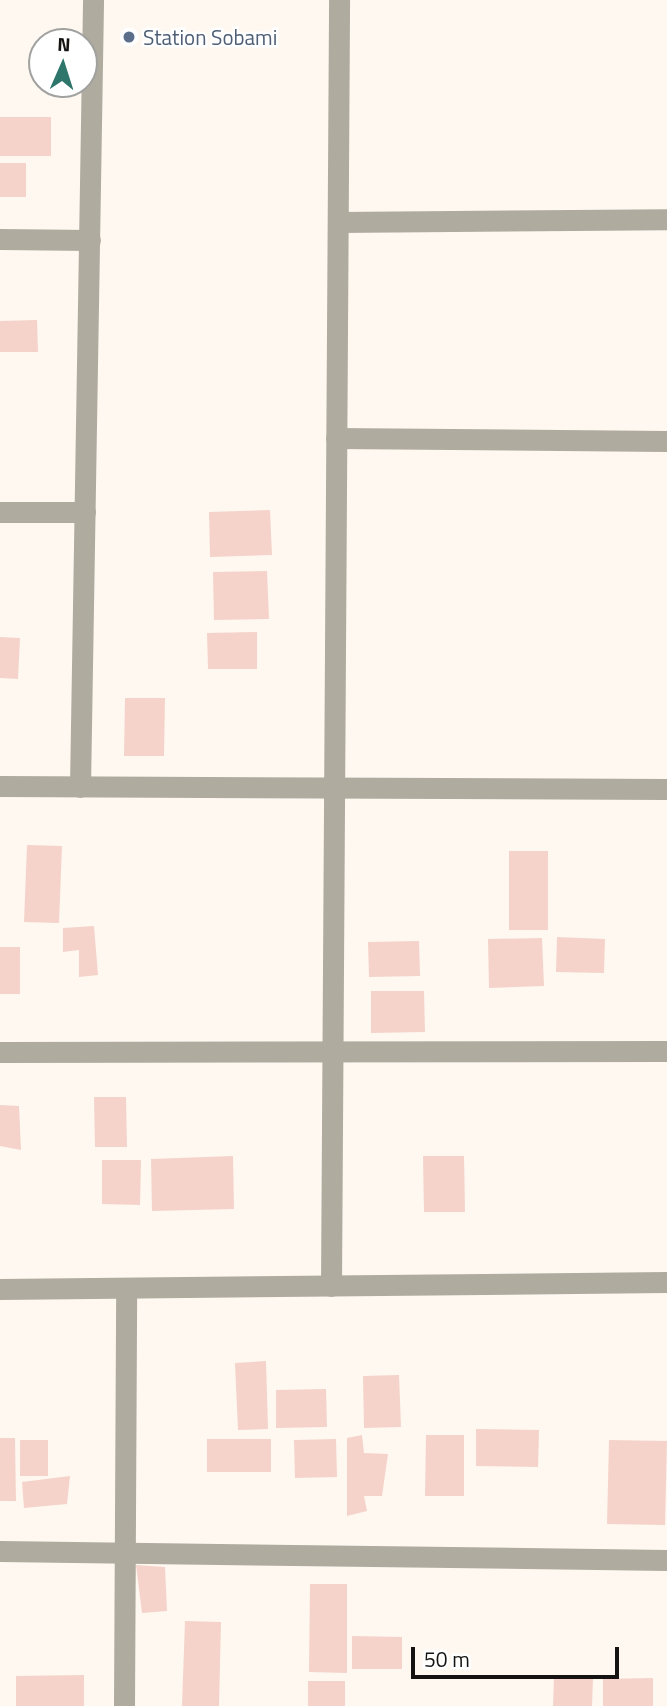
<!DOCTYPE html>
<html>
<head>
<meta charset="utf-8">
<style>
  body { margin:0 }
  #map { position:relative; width:667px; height:1706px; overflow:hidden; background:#fef8f1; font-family:"Titillium Web",sans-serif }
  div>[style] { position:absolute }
  .building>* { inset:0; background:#f5d3ca }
  .street>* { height:21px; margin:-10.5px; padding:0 10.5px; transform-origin:10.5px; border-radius:10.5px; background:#afab9f }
  .dots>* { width:19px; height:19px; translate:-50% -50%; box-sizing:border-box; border:4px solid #fff; border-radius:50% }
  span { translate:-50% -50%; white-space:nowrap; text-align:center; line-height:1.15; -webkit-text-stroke:5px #fff; paint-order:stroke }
  .service-label { font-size:21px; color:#4e5e75 }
  .left { translate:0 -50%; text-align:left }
  .north { position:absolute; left:28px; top:28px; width:70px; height:70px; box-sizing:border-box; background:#fff; border:2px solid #a1a1a0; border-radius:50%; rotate:3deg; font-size:19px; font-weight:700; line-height:28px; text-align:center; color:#151311 }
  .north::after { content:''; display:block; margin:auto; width:24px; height:32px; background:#2e756c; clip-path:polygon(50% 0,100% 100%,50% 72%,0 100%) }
  .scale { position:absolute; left:411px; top:1647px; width:208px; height:32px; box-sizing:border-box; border:4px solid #151311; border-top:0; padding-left:9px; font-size:21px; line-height:24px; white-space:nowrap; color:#151311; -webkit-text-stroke:5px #fff; paint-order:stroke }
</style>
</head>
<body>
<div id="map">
  <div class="building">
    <i style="clip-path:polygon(0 117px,51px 117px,51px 156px,0 156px)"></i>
    <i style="clip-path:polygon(0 163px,26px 163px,26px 197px,0 197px)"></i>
    <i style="clip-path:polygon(37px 320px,38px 352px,0 352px,0 321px)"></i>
    <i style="clip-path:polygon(270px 510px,272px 555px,210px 557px,209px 512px)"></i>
    <i style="clip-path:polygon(267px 571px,269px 619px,214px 620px,213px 572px)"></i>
    <i style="clip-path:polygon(257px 632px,257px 669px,208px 669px,207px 633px)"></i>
    <i style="clip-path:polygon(0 637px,20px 638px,18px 679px,0 678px)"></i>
    <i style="clip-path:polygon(125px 698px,165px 698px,164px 756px,124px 756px)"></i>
    <i style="clip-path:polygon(27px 845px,62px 846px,59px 923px,24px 922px)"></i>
    <i style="clip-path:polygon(509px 851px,548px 851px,548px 930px,509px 930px)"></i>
    <i style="clip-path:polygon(94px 926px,98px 975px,79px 977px,79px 950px,63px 952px,63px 928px)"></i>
    <i style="clip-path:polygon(557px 937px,605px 939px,604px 973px,556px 972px)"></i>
    <i style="clip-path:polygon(542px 938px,544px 986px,489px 988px,488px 939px)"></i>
    <i style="clip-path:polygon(419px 941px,420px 976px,369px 977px,368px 942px)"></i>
    <i style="clip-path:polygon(0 947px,20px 947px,20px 994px,0 994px)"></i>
    <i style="clip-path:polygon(371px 991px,424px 991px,425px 1032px,371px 1033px)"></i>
    <i style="clip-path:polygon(94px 1097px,126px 1097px,127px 1147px,95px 1147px)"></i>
    <i style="clip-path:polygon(0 1105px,19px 1106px,21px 1150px,0 1146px)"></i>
    <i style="clip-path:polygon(233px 1156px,234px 1209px,152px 1211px,151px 1159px)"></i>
    <i style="clip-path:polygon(423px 1156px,464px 1156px,465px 1212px,424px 1212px)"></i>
    <i style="clip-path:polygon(102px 1160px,141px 1160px,140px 1205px,102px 1204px)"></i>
    <i style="clip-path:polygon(266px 1361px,268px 1429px,238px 1430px,235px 1363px)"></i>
    <i style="clip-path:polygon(399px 1375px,401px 1427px,364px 1428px,363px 1376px)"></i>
    <i style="clip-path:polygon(326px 1389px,327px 1427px,276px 1428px,276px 1390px)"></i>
    <i style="clip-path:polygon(476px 1429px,539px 1430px,538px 1467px,476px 1466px)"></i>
    <i style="clip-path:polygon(362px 1435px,364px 1453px,388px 1454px,382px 1496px,364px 1496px,367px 1511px,347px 1516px,347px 1438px)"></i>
    <i style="clip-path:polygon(426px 1435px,464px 1435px,464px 1496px,425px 1496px)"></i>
    <i style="clip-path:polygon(0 1438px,15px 1438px,16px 1501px,0 1501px)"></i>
    <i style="clip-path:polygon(207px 1439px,271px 1439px,271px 1472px,207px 1472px)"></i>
    <i style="clip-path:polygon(336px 1439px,337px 1477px,295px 1478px,294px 1440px)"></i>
    <i style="clip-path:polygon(20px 1440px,48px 1440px,48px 1476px,20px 1476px)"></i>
    <i style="clip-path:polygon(609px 1440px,667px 1441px,665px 1525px,607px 1524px)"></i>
    <i style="clip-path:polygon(70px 1476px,67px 1504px,24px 1508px,22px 1482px)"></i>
    <i style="clip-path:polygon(136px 1565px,165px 1567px,167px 1611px,142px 1613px)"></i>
    <i style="clip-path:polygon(310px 1584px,347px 1584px,347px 1673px,309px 1672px)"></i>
    <i style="clip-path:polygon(185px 1621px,221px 1622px,219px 1706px,182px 1706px)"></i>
    <i style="clip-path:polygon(352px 1636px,402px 1637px,402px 1669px,352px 1669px)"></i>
    <i style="clip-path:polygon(84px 1675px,84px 1706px,16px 1706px,16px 1676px)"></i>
    <i style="clip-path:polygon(554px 1676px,593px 1678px,592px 1706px,553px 1706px)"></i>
    <i style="clip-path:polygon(653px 1678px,653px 1706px,603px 1706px,603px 1679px)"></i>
    <i style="clip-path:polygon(308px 1681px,345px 1681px,345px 1706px,308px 1706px)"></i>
  </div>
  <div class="street">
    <i style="left:338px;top:222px;width:329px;rotate:-0.5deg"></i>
    <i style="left:0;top:239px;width:90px;rotate:0.6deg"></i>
    <i style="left:336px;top:438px;width:331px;rotate:0.5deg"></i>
    <i style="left:0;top:512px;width:85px"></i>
    <i style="left:0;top:786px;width:667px;rotate:0.26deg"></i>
    <i style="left:80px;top:787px;width:787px;rotate:-89.05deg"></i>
    <i style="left:0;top:1052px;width:667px;rotate:-0.09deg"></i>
    <i style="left:331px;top:1286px;width:1286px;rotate:-89.64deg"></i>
    <i style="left:0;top:1289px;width:667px;rotate:-0.6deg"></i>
    <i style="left:0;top:1551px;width:667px;rotate:0.77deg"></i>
    <i style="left:124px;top:1706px;width:418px;rotate:-89.7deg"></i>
  </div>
  <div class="dots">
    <i style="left:129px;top:37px;background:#5c6f8a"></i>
  </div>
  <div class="service-label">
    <span class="left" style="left:143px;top:37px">Station Sobami</span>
  </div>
  <div class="north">N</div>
  <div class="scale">50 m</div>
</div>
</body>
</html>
